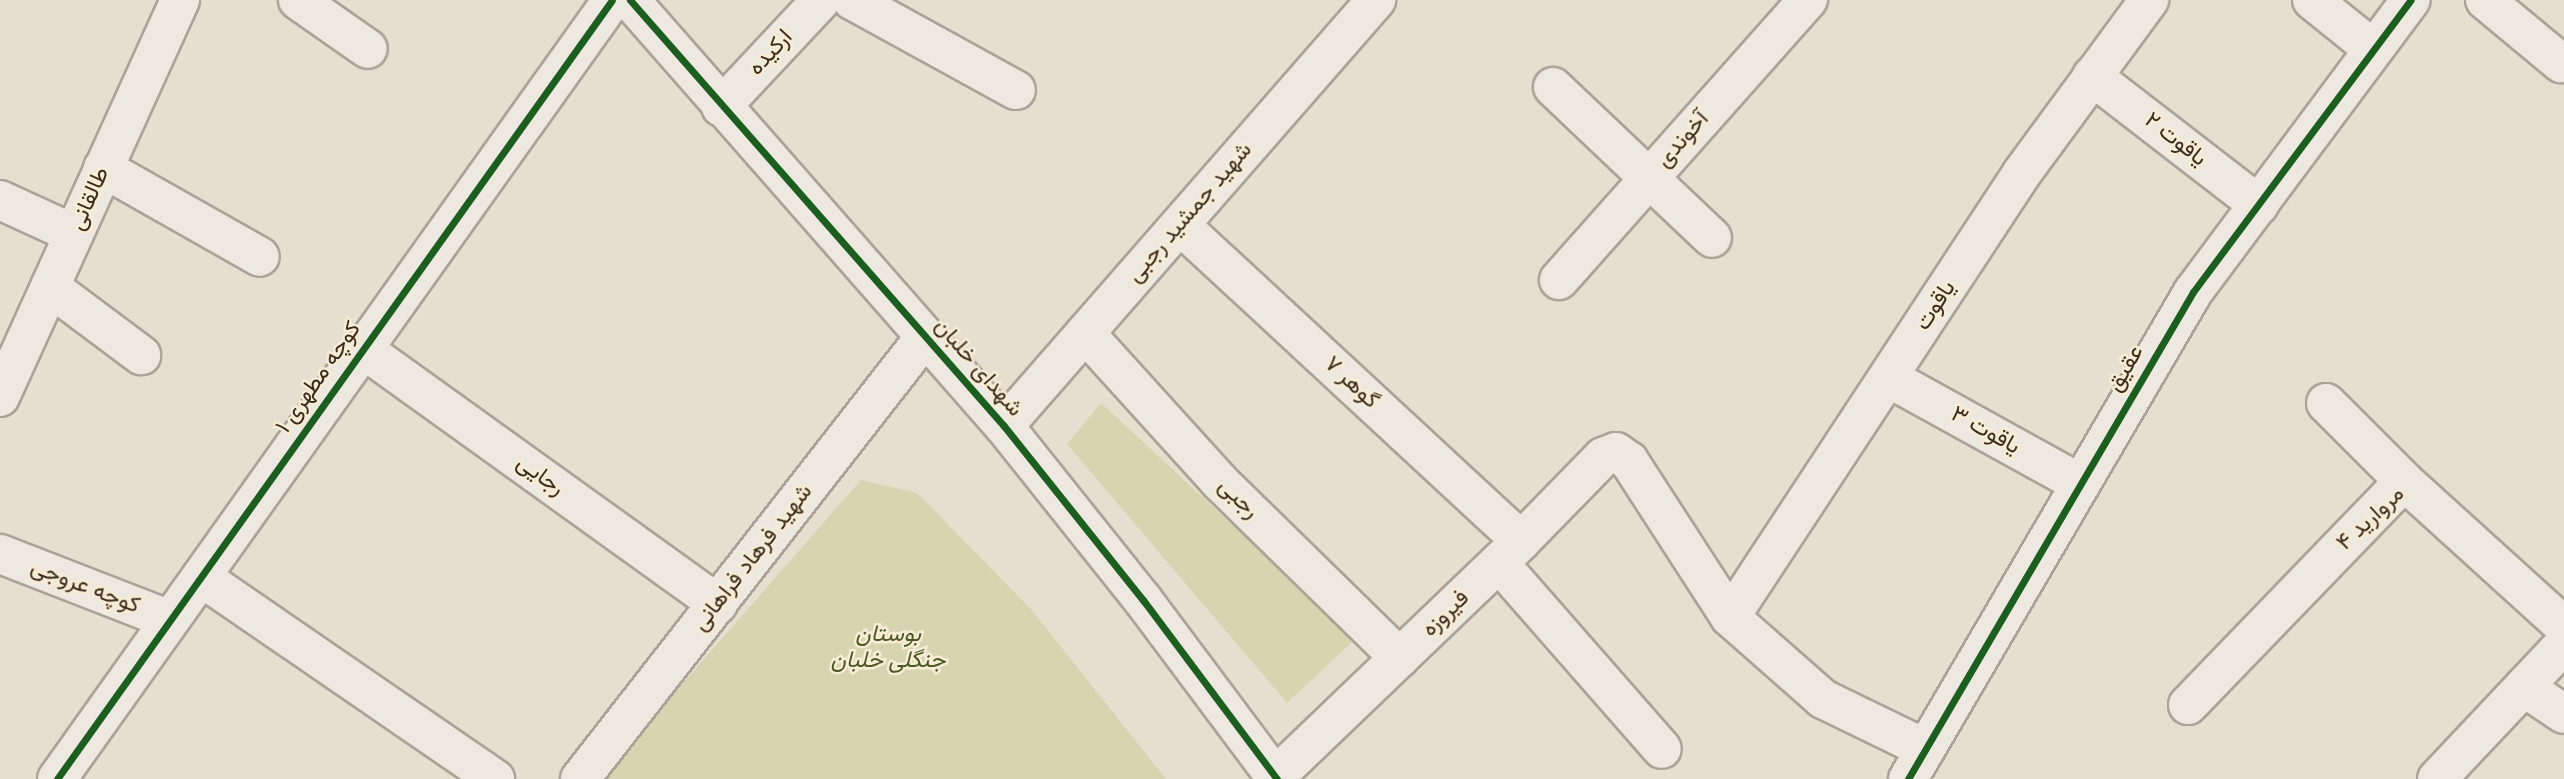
<!DOCTYPE html>
<html>
<head>
<meta charset="utf-8">
<style>
  body { margin:0 }
  #map { position:relative; width:2564px; height:779px; overflow:hidden; background:#e6dece; font-family:Spectral,Vazirmatn,serif }
  div>[style] { position:absolute }
  .green>* { inset:0; background:#d6d5b0 }
  .roads { filter:drop-shadow(2px 0 #aba397) drop-shadow(-2px 0 #aba397) drop-shadow(0 2px #aba397) drop-shadow(0 -2px #aba397) }
  .minor>* { height:38px; margin:-19px; padding:0 19px; transform-origin:19px; border-radius:19px; background:#eee9e0 }
  .cycleway>* { height:7px; margin:-3.5px; padding:0 3.5px; transform-origin:3.5px; border-radius:3.5px; background:#1b5e20 }
  span { translate:-50% -50%; white-space:nowrap; text-align:center; line-height:1.15; -webkit-text-stroke:5px #f7ecd4; paint-order:stroke }
  .street-label { font-size:23px; color:#3b2c1e }
  .park-label { font-size:23px; color:#4c5824; font-style:italic }
</style>
</head>
<body>
<div id="map">
  <div class="green">
    <i style="clip-path:polygon(1101px 403px,1355px 639px,1287px 703px,1067px 444px)"></i>
    <i style="clip-path:polygon(861px 480px,917px 493px,1030px 608px,1166px 779px,599px 779px)"></i>
  </div>
  <div class="roads">
    <div class="minor">
      <i style="left:298px;top:0;width:85px;rotate:35deg"></i>
      <i style="left:630px;top:0;width:567px;rotate:48.72deg"></i>
      <i style="left:1004px;top:426px;width:223px;rotate:51.4deg"></i>
      <i style="left:1143px;top:600px;width:224px;rotate:53.2deg"></i>
      <i style="left:852px;top:0;width:187px;rotate:28.8deg"></i>
      <i style="left:2312px;top:0;width:78px;rotate:38.8deg"></i>
      <i style="left:2485px;top:0;width:99px;rotate:39.7deg"></i>
      <i style="left:2092px;top:76px;width:211px;rotate:37.7deg"></i>
      <i style="left:1553px;top:87px;width:219px;rotate:43.5deg"></i>
      <i style="left:721px;top:107px;width:146px;rotate:-46.9deg"></i>
      <i style="left:103px;top:168px;width:180px;rotate:29.5deg"></i>
      <i style="left:0;top:200px;width:81px;rotate:24.7deg"></i>
      <i style="left:1180px;top:225px;width:465px;rotate:42.8deg"></i>
      <i style="left:1559px;top:280px;width:375px;rotate:-48.4deg"></i>
      <i style="left:50px;top:287px;width:114px;rotate:36.8deg"></i>
      <i style="left:1085px;top:333px;width:202px;rotate:47.8deg"></i>
      <i style="left:1221px;top:483px;width:250px;rotate:44.4deg"></i>
      <i style="left:363px;top:349px;width:437px;rotate:35.7deg"></i>
      <i style="left:1889px;top:378px;width:219px;rotate:28.9deg"></i>
      <i style="left:0;top:397px;width:436px;rotate:-65.6deg"></i>
      <i style="left:2326px;top:403px;width:110px;rotate:45deg"></i>
      <i style="left:1004px;top:426px;width:566px;rotate:-48.87deg"></i>
      <i style="left:0;top:554px;width:182px;rotate:21.2deg"></i>
      <i style="left:1499px;top:563px;width:247px;rotate:48.8deg"></i>
      <i style="left:201px;top:577px;width:357px;rotate:34.5deg"></i>
      <i style="left:1730px;top:617px;width:531px;rotate:-56.67deg"></i>
      <i style="left:2022px;top:173px;width:215px;rotate:-53.7deg"></i>
      <i style="left:2524px;top:687px;width:48px;rotate:34deg"></i>
      <i style="left:2188px;top:705px;width:311px;rotate:-46deg"></i>
      <i style="left:2404px;top:481px;width:216px;rotate:42.2deg"></i>
      <i style="left:1275px;top:777px;width:341px;rotate:-43.8deg"></i>
      <i style="left:1521px;top:541px;width:117px;rotate:-45.7deg"></i>
      <i style="left:1603px;top:457px;width:14px;rotate:-21deg"></i>
      <i style="left:1616px;top:452px;width:16px;rotate:35deg"></i>
      <i style="left:1629px;top:461px;width:186px;rotate:57.1deg"></i>
      <i style="left:1730px;top:617px;width:124px;rotate:41.4deg"></i>
      <i style="left:1823px;top:699px;width:114px;rotate:25.9deg"></i>
      <i style="left:57px;top:779px;width:956px;rotate:-54.53deg"></i>
      <i style="left:580px;top:779px;width:561px;rotate:-52.03deg"></i>
      <i style="left:1908px;top:779px;width:564px;rotate:-59.66deg"></i>
      <i style="left:2193px;top:292px;width:364px;rotate:-53.3deg"></i>
      <i style="left:2437px;top:779px;width:185px;rotate:-46.7deg"></i>
    </div>
  </div>
  <div class="cycleway">
    <i style="left:630px;top:0;width:567px;rotate:48.72deg"></i>
    <i style="left:1004px;top:426px;width:223px;rotate:51.4deg"></i>
    <i style="left:1143px;top:600px;width:224px;rotate:53.2deg"></i>
    <i style="left:57px;top:779px;width:956px;rotate:-54.53deg"></i>
    <i style="left:1908px;top:779px;width:564px;rotate:-59.66deg"></i>
    <i style="left:2193px;top:292px;width:364px;rotate:-53.3deg"></i>
  </div>
  <div class="street-label">
    <span style="left:771px;top:53px;rotate:-47deg">ارکیده</span>
    <span style="left:1683px;top:140px;rotate:-48deg">آخوندی</span>
    <span style="left:2175px;top:140px;rotate:38deg">یاقوت ۲</span>
    <span style="left:90px;top:199px;rotate:-66deg">طالقانی</span>
    <span style="left:1190px;top:213px;rotate:-49deg">شهید جمشید رجبی</span>
    <span style="left:1936px;top:306px;rotate:-57deg">یاقوت</span>
    <span style="left:978px;top:368px;rotate:49deg">شهدای خلبان</span>
    <span style="left:2126px;top:369px;rotate:-60deg">عقیق</span>
    <span style="left:319px;top:378px;rotate:-55deg">کوچه مطهری ۱</span>
    <span style="left:1351px;top:383px;rotate:43deg">گوهر ۷</span>
    <span style="left:1985px;top:431px;rotate:29deg">یاقوت ۳</span>
    <span style="left:540px;top:476px;rotate:36deg">رجایی</span>
    <span style="left:1238px;top:499px;rotate:45deg">رجبی</span>
    <span style="left:2371px;top:519px;rotate:-43deg">مروارید ۴</span>
    <span style="left:753px;top:558px;rotate:-52deg">شهید فرهاد فراهانی</span>
    <span style="left:85px;top:587px;rotate:21deg">کوچه عروجی</span>
    <span style="left:1446px;top:614px;rotate:-44deg">فیروزه</span>
  </div>
  <div class="park-label">
    <span style="left:888px;top:648px">بوستان<br>جنگلی خلبان</span>
  </div>
</div>
</body>
</html>
